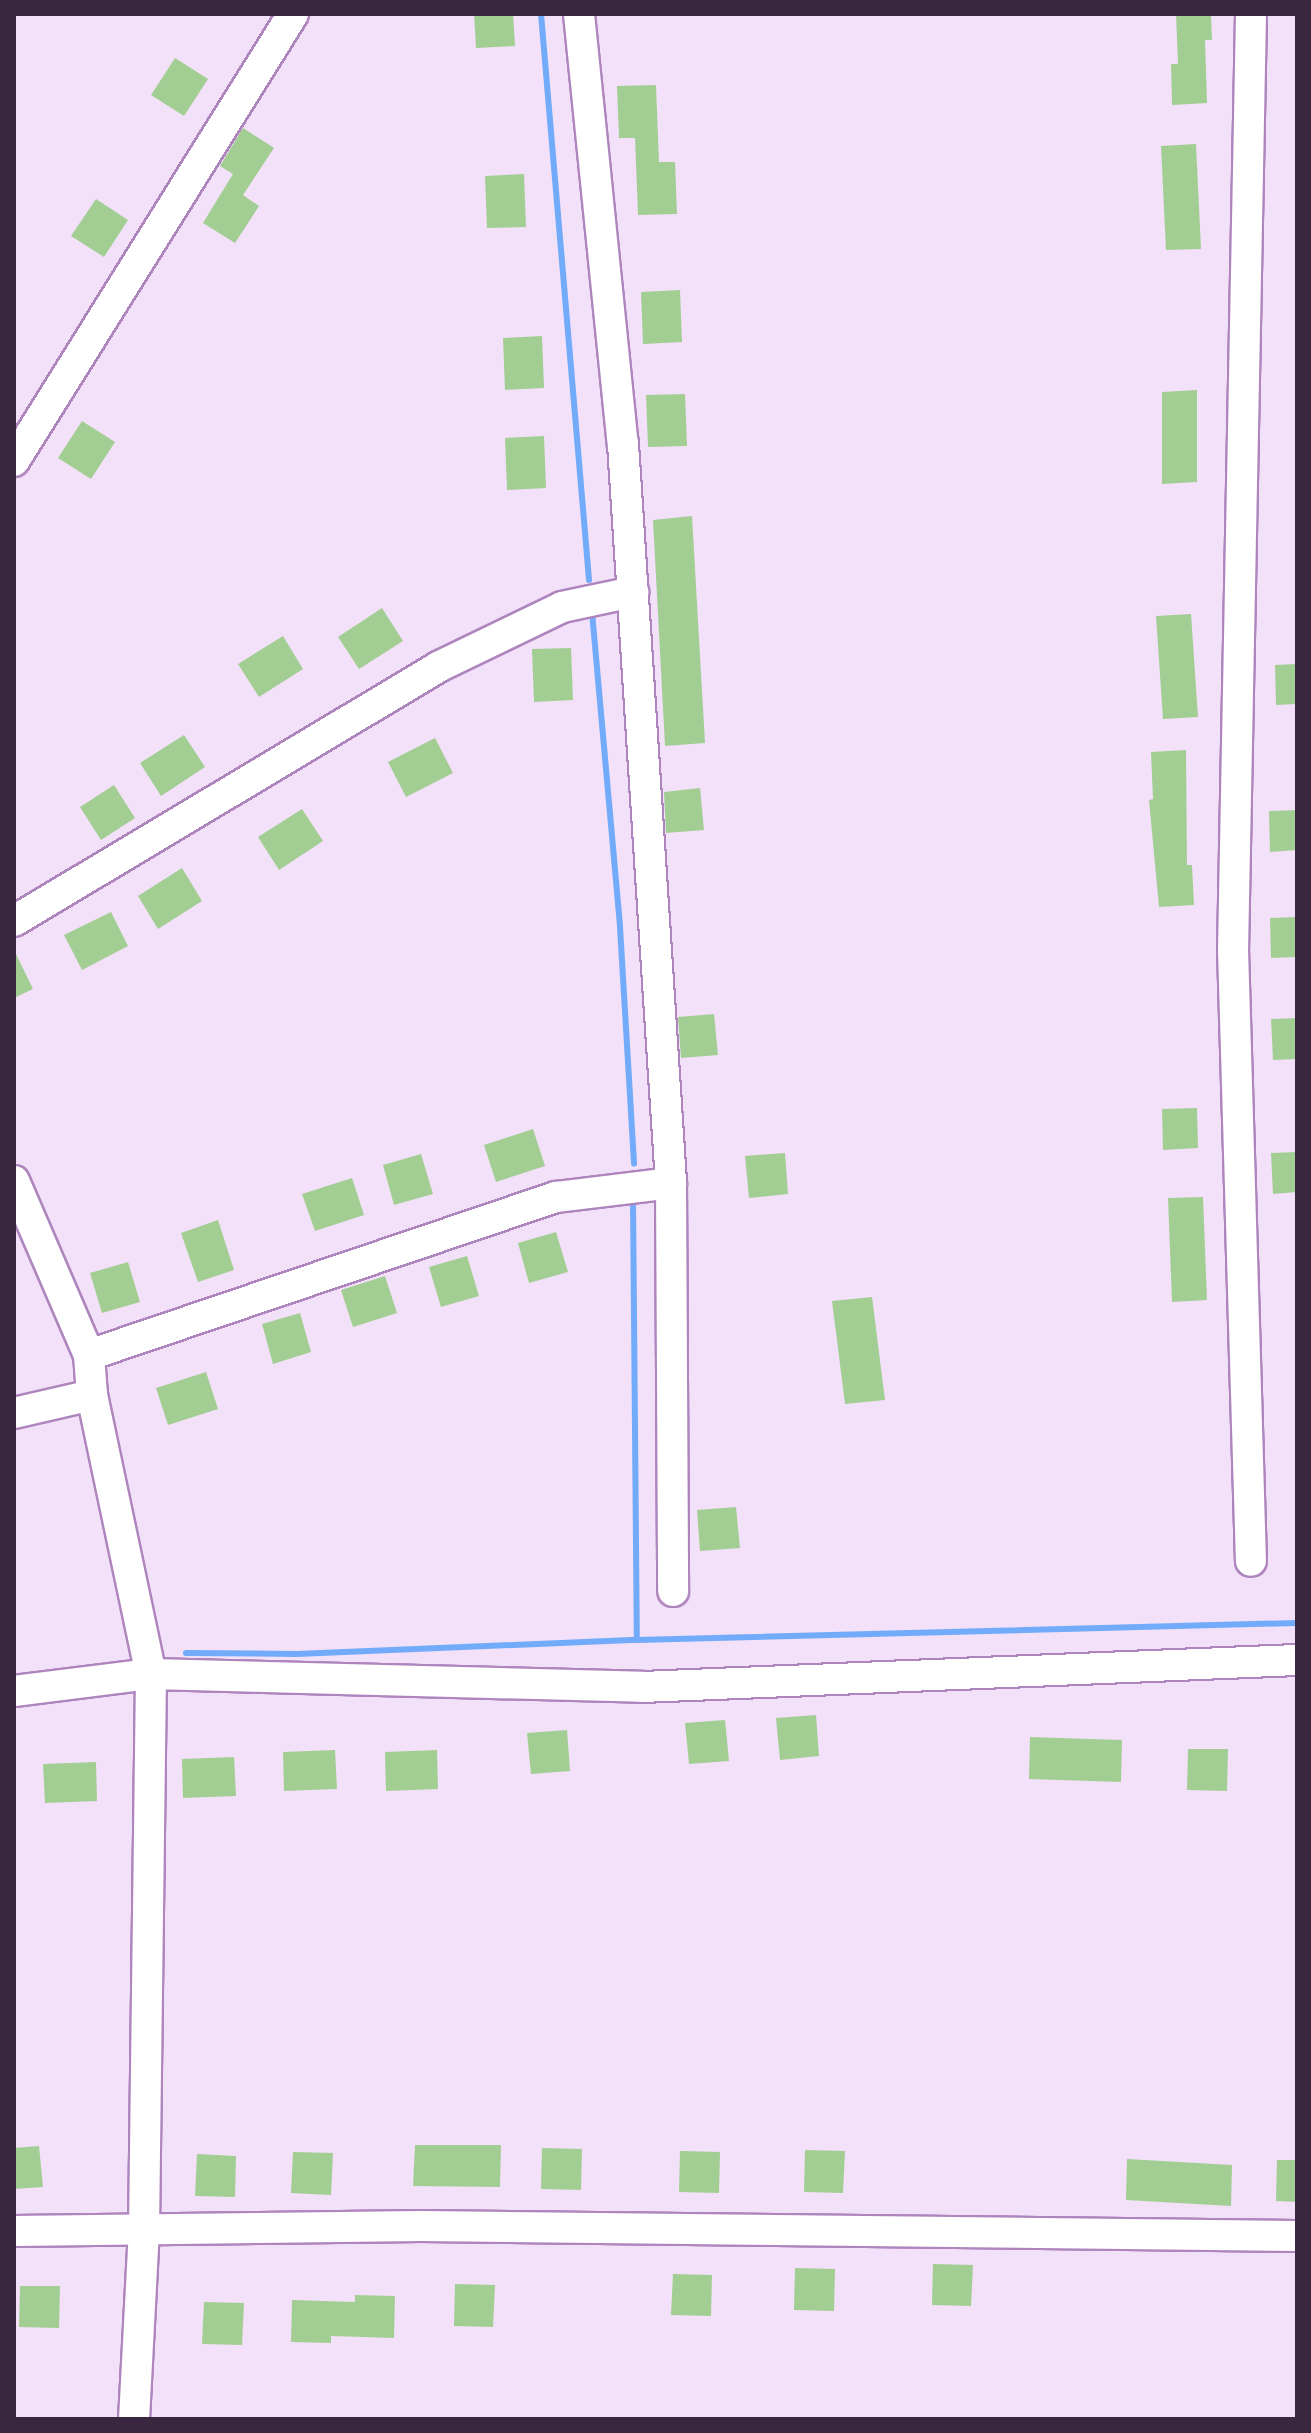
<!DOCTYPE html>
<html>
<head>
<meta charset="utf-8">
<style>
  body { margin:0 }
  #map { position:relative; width:1311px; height:2433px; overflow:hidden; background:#f3e1f9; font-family:Bitter,serif }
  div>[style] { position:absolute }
  .stream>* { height:6px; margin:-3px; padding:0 3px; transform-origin:3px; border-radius:3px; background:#73abfb }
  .building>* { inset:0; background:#a3ce93 }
  .roads { filter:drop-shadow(2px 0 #af85bd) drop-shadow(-2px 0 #af85bd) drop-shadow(0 2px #af85bd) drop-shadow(0 -2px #af85bd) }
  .minor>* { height:30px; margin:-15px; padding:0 15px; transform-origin:15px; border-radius:15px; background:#fff }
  span { translate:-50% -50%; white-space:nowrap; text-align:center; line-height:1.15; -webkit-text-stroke:6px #f3e1f9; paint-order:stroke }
  .frame { position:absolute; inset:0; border:16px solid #39273f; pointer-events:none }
</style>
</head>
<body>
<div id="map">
  <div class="stream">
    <i style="left:541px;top:14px;width:568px;rotate:85.15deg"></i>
    <i style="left:592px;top:612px;width:316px;rotate:84.9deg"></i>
    <i style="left:620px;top:927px;width:237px;rotate:86.6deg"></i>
    <i style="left:633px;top:1200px;width:440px;rotate:89.5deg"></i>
    <i style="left:186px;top:1653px;width:111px;rotate:0.5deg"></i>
    <i style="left:297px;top:1654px;width:340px;rotate:-2.4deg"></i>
    <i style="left:637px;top:1640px;width:660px;rotate:-1.48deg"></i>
  </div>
  <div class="building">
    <i style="clip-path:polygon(474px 14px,513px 14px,515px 46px,476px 48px)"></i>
    <i style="clip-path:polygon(1176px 14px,1211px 14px,1212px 40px,1205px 40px,1207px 103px,1172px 105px,1171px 64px,1178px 64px)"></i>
    <i style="clip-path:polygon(175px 58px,208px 79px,184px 116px,151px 95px)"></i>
    <i style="clip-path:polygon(656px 85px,659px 162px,675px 162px,677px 214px,638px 215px,635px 138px,619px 138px,617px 86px)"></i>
    <i style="clip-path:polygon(243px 128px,274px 148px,243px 195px,259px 206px,235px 243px,203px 223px,233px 174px,220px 166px)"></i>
    <i style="clip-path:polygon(1196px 144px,1201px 249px,1166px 250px,1161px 146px)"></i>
    <i style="clip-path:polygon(524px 174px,526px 227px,487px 228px,485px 176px)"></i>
    <i style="clip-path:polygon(96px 199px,128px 220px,104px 257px,71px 236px)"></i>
    <i style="clip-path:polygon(680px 290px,682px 342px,643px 344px,641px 292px)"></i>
    <i style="clip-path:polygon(542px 336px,544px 388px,505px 390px,503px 338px)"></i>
    <i style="clip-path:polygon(1197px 390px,1197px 482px,1162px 484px,1162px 392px)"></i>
    <i style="clip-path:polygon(685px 394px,687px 446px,648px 447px,646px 395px)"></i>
    <i style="clip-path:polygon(82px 421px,115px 442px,91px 479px,58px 458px)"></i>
    <i style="clip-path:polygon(544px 436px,546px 488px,507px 490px,505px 438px)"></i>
    <i style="clip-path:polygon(692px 516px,705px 743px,665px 746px,653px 520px)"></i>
    <i style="clip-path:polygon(382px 608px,403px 641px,359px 669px,338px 637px)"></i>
    <i style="clip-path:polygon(1191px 614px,1198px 717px,1163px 719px,1156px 616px)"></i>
    <i style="clip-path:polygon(283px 636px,303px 669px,259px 697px,238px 664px)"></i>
    <i style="clip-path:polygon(571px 648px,573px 700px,534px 702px,532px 649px)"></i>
    <i style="clip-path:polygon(1297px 664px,1297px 704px,1276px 705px,1275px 665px)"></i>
    <i style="clip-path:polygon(184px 735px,205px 767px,161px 796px,140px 763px)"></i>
    <i style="clip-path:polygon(435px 738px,453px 773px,406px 797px,388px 762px)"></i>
    <i style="clip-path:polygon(1186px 750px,1187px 865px,1192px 865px,1194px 905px,1159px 907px,1149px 800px,1153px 799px,1151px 752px)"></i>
    <i style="clip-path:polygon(114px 785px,135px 818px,101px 840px,80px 807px)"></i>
    <i style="clip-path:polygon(700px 788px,704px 830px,666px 833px,664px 792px)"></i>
    <i style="clip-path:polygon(302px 809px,323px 841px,279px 870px,258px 837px)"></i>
    <i style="clip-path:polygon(1297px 810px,1297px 850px,1270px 852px,1269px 811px)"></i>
    <i style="clip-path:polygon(182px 868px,202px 901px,158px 929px,138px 896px)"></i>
    <i style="clip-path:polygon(111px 912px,128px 946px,82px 970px,64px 935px)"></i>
    <i style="clip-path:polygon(1297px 917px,1297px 957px,1271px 958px,1270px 918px)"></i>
    <i style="clip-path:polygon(14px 950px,33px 989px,14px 998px)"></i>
    <i style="clip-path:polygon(714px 1014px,718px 1055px,681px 1058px,678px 1017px)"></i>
    <i style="clip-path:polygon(1297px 1018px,1297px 1059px,1273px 1060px,1271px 1019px)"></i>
    <i style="clip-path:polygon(1197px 1108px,1198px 1148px,1163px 1150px,1162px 1109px)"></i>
    <i style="clip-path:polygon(533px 1129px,545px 1166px,496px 1182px,484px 1145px)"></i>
    <i style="clip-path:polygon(1297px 1152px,1297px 1192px,1273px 1194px,1271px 1153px)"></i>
    <i style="clip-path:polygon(785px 1153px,788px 1194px,749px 1198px,745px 1156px)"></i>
    <i style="clip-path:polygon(421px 1154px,433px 1194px,394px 1205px,383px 1165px)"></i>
    <i style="clip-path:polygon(352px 1178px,364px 1215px,315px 1231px,302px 1194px)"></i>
    <i style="clip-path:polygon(1203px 1197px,1207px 1300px,1172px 1302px,1168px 1198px)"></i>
    <i style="clip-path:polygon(218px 1220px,234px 1270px,198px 1282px,181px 1233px)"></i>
    <i style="clip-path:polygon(556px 1232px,568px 1272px,529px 1283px,518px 1243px)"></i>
    <i style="clip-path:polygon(467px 1256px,479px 1296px,441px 1307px,429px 1267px)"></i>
    <i style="clip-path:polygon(128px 1262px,140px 1302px,102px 1313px,90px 1273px)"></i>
    <i style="clip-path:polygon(385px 1276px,397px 1313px,353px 1327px,341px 1290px)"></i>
    <i style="clip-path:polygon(872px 1297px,885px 1400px,845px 1404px,832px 1301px)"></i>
    <i style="clip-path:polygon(300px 1313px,311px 1352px,273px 1364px,262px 1324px)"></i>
    <i style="clip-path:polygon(206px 1372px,218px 1409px,168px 1425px,156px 1388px)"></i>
    <i style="clip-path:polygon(736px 1507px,740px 1548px,700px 1551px,697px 1510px)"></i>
    <i style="clip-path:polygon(816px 1715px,819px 1756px,780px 1760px,776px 1718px)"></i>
    <i style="clip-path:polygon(725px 1720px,729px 1761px,689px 1764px,685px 1723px)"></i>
    <i style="clip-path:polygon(567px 1730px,570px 1771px,531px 1774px,527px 1733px)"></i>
    <i style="clip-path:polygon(1030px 1737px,1122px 1740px,1121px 1782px,1029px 1779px)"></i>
    <i style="clip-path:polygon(1188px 1749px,1228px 1749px,1227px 1791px,1187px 1790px)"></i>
    <i style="clip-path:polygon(335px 1750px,337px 1789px,284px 1791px,283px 1752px)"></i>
    <i style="clip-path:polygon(437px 1750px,438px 1789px,386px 1791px,385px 1752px)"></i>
    <i style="clip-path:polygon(234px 1757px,236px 1796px,183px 1798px,182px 1759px)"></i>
    <i style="clip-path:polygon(96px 1762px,97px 1801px,45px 1803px,43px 1764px)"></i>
    <i style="clip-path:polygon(415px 2145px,501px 2145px,500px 2187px,413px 2186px)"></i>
    <i style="clip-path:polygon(39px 2146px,43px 2187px,14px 2189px,14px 2148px)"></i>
    <i style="clip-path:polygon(542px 2148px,582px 2149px,581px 2190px,541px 2189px)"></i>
    <i style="clip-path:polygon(805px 2150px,845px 2151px,843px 2193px,804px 2192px)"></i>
    <i style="clip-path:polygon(680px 2151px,720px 2152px,719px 2193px,679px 2192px)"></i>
    <i style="clip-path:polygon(293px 2152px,333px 2153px,331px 2195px,291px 2193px)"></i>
    <i style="clip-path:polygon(197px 2154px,236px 2156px,235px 2197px,195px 2196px)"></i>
    <i style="clip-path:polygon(1127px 2159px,1232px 2165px,1231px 2206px,1126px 2200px)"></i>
    <i style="clip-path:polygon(1277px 2160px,1297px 2160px,1297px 2202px,1276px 2201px)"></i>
    <i style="clip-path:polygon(933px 2264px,973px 2265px,971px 2306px,932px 2305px)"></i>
    <i style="clip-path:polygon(795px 2268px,835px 2269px,834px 2311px,794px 2310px)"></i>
    <i style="clip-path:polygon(673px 2274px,712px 2275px,711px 2316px,671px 2315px)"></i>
    <i style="clip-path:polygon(455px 2284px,495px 2285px,493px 2327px,454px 2326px)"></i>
    <i style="clip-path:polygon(20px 2286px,60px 2286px,59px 2328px,19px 2327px)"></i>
    <i style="clip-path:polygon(355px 2295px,395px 2296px,394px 2338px,331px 2336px,331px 2343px,291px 2342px,292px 2300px,355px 2302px)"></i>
    <i style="clip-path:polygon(204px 2302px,244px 2303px,242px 2345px,202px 2344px)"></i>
  </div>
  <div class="roads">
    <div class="minor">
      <i style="left:579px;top:14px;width:432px;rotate:84.2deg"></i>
      <i style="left:623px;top:444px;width:741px;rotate:86.28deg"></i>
      <i style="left:671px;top:1183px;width:408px;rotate:89.7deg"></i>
      <i style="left:1251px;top:14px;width:935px;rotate:91.1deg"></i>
      <i style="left:1233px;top:949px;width:612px;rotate:88.32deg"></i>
      <i style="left:14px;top:461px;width:527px;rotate:-58.03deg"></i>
      <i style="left:14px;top:921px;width:494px;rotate:-30.9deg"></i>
      <i style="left:438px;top:667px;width:138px;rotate:-25.8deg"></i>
      <i style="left:562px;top:607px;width:73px;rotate:-11.9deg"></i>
      <i style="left:14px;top:1181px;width:189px;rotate:66.7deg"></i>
      <i style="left:89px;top:1355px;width:40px;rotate:85.7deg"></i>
      <i style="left:92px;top:1395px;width:285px;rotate:78.1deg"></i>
      <i style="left:151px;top:1674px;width:555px;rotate:90.72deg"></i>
      <i style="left:144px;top:2229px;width:190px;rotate:93deg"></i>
      <i style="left:89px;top:1355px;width:493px;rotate:-18.7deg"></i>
      <i style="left:556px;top:1197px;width:116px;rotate:-6.9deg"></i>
      <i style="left:14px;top:1413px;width:80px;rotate:-13deg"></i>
      <i style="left:14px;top:1691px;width:138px;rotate:-7.1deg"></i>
      <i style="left:151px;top:1674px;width:491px;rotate:1.5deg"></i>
      <i style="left:642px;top:1687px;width:656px;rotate:-2.36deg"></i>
      <i style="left:14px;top:2231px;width:407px;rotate:-0.7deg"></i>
      <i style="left:421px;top:2226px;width:876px;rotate:0.65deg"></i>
    </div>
  </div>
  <div class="frame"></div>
</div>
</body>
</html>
